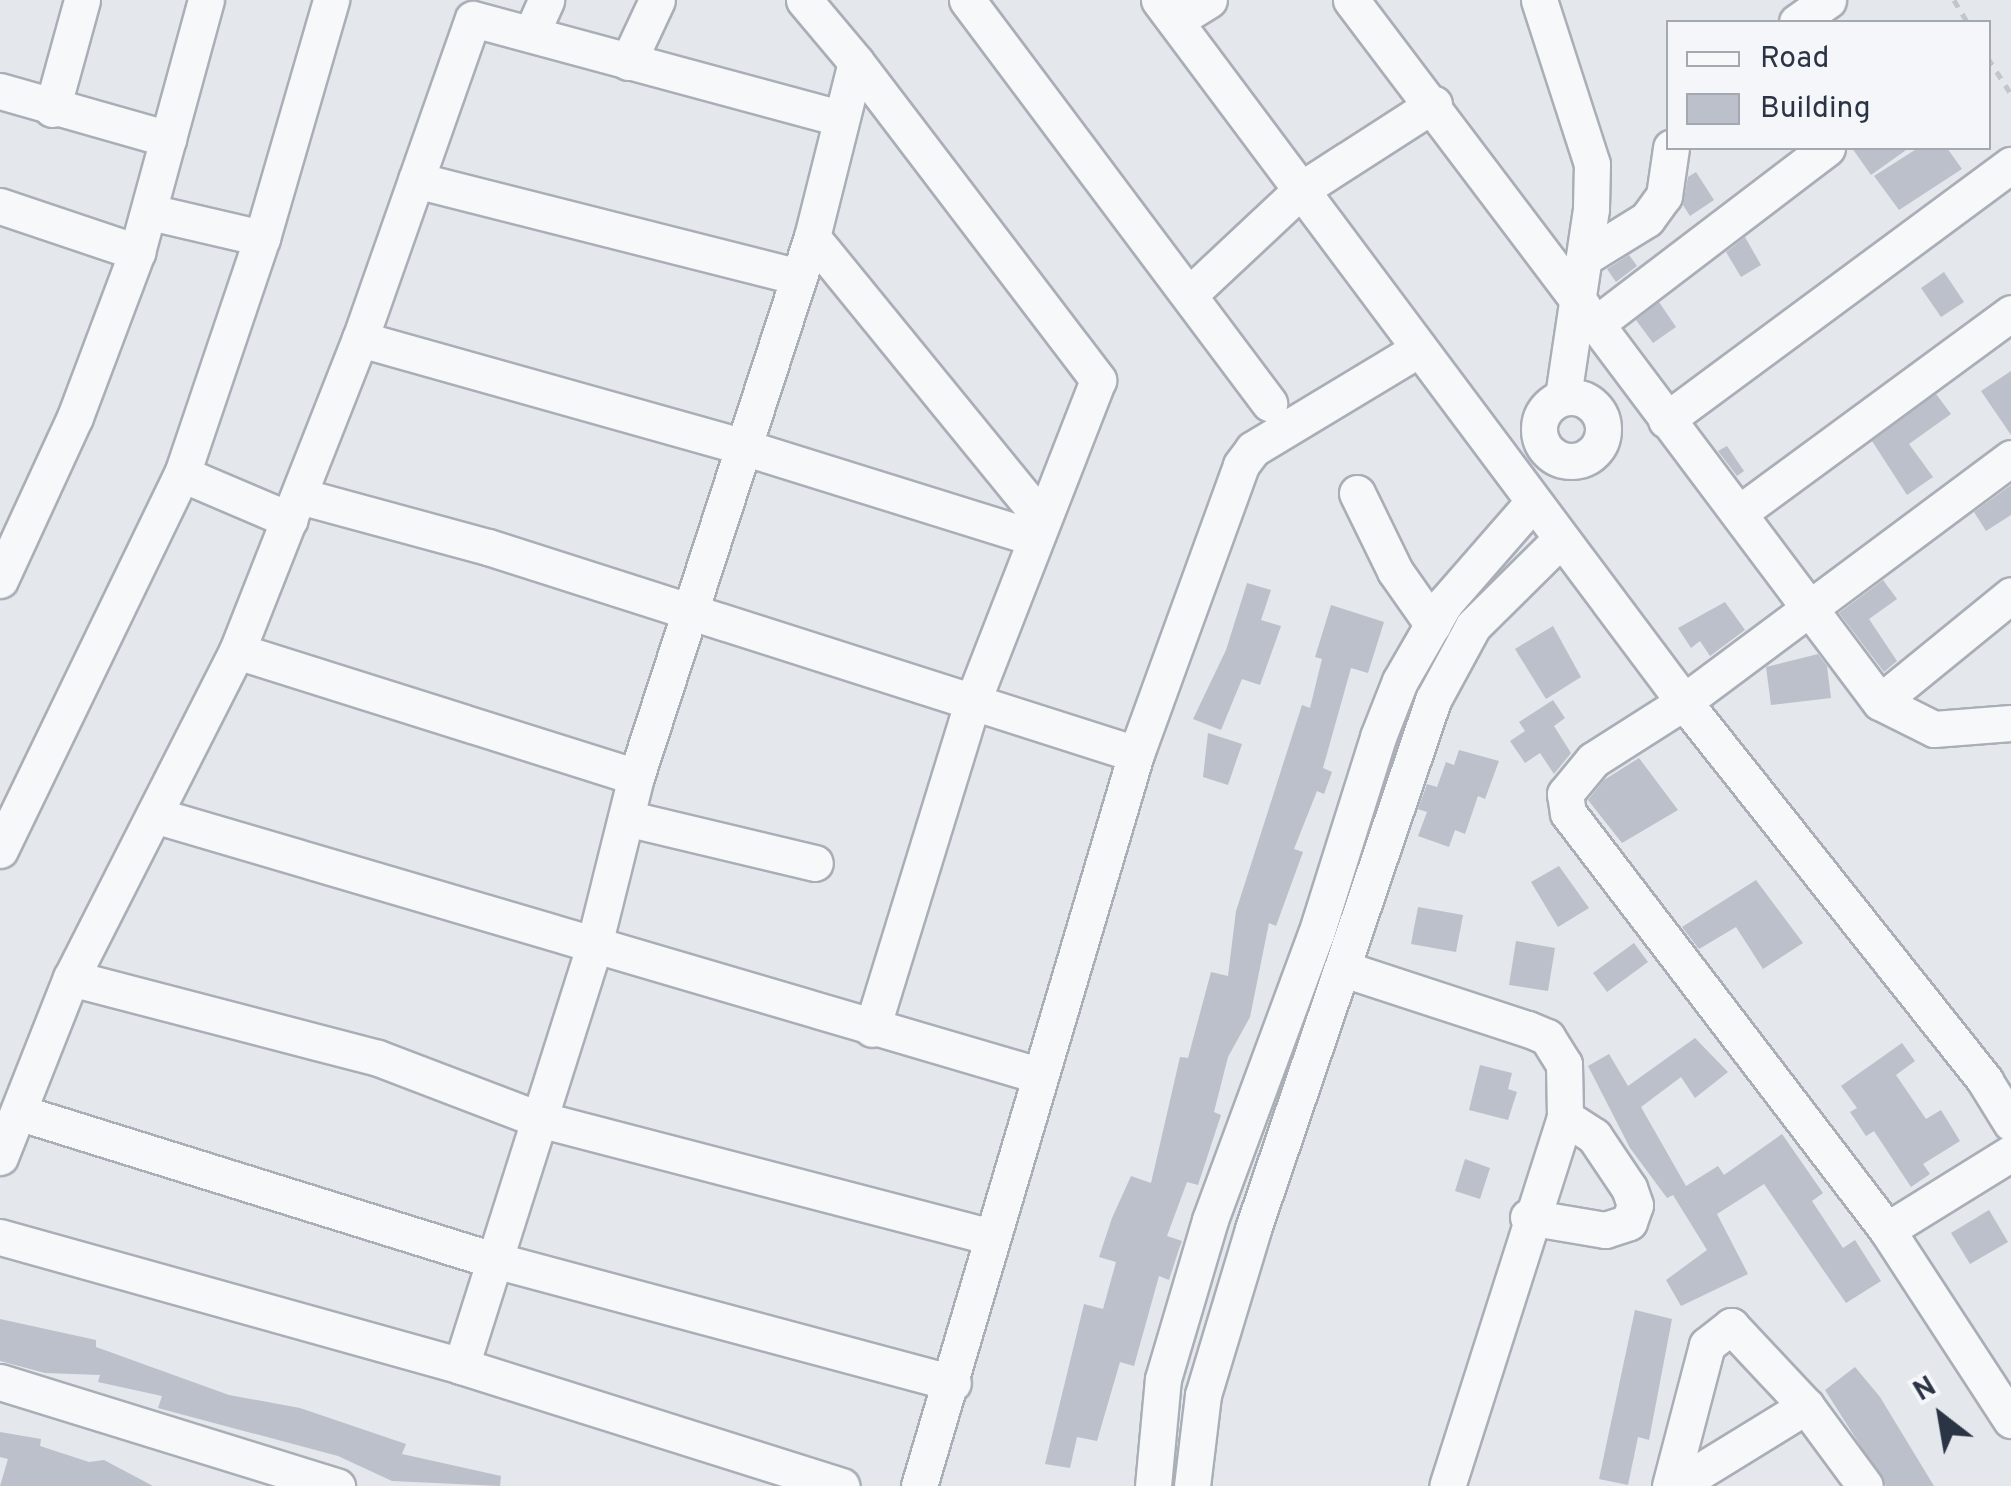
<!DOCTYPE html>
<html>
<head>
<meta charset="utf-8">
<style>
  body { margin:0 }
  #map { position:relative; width:2011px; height:1486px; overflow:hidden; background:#e4e7ec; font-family:Overpass,sans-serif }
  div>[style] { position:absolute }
  .building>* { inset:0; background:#bbc0ca }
  .path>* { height:5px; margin-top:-2.5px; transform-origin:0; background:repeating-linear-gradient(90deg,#c2c5cb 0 8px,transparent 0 16px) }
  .roads { filter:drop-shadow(2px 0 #a9aeb7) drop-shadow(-2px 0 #a9aeb7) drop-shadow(0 2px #a9aeb7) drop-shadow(0 -2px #a9aeb7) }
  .minor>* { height:35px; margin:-17.5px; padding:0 17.5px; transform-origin:17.5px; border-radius:17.5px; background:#f7f8fa }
  .minor>.ring { margin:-17.5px; padding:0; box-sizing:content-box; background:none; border:35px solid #f7f8fa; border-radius:50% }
  span { translate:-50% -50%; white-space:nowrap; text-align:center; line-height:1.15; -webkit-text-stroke:8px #f4f6f9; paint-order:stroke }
  .legend { position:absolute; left:1666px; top:20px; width:325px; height:130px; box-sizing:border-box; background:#f4f6f9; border:2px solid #a4a8b1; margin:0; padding:12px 18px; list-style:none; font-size:30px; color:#2b3445 }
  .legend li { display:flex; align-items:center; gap:20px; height:50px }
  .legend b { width:50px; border:2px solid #a4a8b1 }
  .north { position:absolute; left:1891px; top:1366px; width:100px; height:100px; -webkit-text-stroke:8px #f4f6f9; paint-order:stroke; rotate:329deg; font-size:28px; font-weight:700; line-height:40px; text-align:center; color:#2b3445 }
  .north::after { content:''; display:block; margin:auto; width:35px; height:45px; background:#2b3445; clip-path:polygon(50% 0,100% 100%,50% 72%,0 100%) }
</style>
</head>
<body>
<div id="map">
  <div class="building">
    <i style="clip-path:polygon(1852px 148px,1909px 148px,1871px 175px)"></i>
    <i style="clip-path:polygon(1918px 148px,1947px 148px,1962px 169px,1899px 210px,1874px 176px)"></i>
    <i style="clip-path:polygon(1696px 172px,1714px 200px,1690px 216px,1683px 205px,1688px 177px)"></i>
    <i style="clip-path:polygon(1745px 237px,1761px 265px,1741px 277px,1726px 252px)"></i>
    <i style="clip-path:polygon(1629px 255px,1637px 266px,1616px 282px,1607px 269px)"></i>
    <i style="clip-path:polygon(1944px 272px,1964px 302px,1941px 317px,1921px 288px)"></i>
    <i style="clip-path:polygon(1659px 302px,1676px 327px,1653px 343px,1636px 320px)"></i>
    <i style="clip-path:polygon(2011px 371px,2011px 435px,1981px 391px)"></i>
    <i style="clip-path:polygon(1936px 394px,1951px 414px,1909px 444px,1933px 477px,1907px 495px,1872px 441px)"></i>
    <i style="clip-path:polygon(1727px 446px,1744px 471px,1737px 476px,1718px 451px)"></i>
    <i style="clip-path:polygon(2011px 485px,2011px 515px,1986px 531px,1974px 512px)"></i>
    <i style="clip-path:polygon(1883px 580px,1897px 599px,1869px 619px,1897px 661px,1884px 672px,1839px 613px)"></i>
    <i style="clip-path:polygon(1247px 583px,1271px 590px,1261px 620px,1281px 626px,1260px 685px,1242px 679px,1221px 730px,1193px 719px,1226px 650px)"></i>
    <i style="clip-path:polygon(1725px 602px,1745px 630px,1710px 656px,1700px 641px,1691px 648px,1678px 628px)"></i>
    <i style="clip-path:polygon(1331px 605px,1384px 622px,1368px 673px,1351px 668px,1323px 768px,1332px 772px,1324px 794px,1317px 791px,1294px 849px,1303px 852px,1276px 926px,1269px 923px,1250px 1017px,1228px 1057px,1214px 1112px,1221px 1115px,1198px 1185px,1187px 1182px,1167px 1236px,1182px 1241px,1179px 1249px,1169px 1280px,1159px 1276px,1134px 1366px,1120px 1362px,1097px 1441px,1077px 1437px,1070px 1468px,1045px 1464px,1084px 1304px,1103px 1309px,1116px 1262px,1099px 1257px,1112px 1218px,1131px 1176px,1151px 1183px,1180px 1057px,1188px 1058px,1211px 972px,1228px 976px,1236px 911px,1302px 705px,1310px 708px,1322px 659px,1315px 657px)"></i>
    <i style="clip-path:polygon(1553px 626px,1581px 677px,1546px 699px,1515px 649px)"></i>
    <i style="clip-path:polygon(1818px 654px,1827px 666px,1831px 698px,1771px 705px,1766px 667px)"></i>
    <i style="clip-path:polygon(1553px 700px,1565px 718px,1554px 726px,1571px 753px,1554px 774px,1540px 753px,1525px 763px,1510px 741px,1525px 731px,1519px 722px)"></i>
    <i style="clip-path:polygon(1208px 733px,1242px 744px,1228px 785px,1203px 777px)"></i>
    <i style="clip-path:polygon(1459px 750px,1499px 761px,1485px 799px,1478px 796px,1465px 834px,1455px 830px,1449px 847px,1418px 836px,1427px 812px,1418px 809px,1427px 784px,1437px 787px,1446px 762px,1454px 765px)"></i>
    <i style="clip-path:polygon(1639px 758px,1678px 810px,1622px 843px,1588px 800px,1604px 780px)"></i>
    <i style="clip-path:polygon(1559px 866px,1589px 908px,1558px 927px,1531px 882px)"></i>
    <i style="clip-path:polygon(1756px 880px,1803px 943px,1763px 969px,1736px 927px,1699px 949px,1682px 927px)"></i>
    <i style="clip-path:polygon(1418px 907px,1463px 915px,1456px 952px,1411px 944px)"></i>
    <i style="clip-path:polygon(1516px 941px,1555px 948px,1548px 991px,1509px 985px)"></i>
    <i style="clip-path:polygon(1634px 943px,1648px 962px,1607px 992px,1593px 973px)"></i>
    <i style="clip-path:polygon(1695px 1038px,1728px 1072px,1695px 1098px,1681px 1077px,1641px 1107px,1686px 1186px,1718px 1166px,1724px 1175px,1782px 1134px,1823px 1193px,1812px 1201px,1843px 1248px,1855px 1240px,1881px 1281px,1846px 1303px,1764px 1184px,1717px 1214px,1748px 1274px,1681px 1306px,1666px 1280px,1707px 1250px,1673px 1195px,1667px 1198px,1630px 1148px,1588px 1066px,1609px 1054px,1628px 1086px)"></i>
    <i style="clip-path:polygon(1902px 1043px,1915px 1061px,1896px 1075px,1926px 1119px,1941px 1110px,1960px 1141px,1923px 1164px,1930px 1174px,1911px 1187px,1874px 1131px,1866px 1136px,1850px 1112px,1857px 1108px,1841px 1086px)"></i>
    <i style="clip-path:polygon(1480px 1065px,1512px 1073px,1508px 1089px,1517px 1092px,1508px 1120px,1469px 1110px)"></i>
    <i style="clip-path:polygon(1465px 1159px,1490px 1168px,1480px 1199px,1455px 1191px)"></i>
    <i style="clip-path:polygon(1989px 1210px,2008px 1242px,1970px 1264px,1951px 1233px)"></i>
    <i style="clip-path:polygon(1635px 1310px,1672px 1319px,1649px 1440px,1638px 1437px,1628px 1485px,1599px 1479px)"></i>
    <i style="clip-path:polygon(0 1319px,96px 1340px,96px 1347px,229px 1395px,300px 1408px,406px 1444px,402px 1454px,501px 1476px,500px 1486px,392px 1481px,338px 1456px,158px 1408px,162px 1396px,98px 1382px,100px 1375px,45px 1373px,0 1361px)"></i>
    <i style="clip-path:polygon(1855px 1367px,1880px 1397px,1934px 1486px,1886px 1486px,1825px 1390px)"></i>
    <i style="clip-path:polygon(0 1432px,41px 1439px,40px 1446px,89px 1462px,104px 1460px,153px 1486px,0 1486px,8px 1459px,0 1457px)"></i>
  </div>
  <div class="path">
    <i style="left:1954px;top:0;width:26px;rotate:59deg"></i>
    <i style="left:1988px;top:58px;width:43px;rotate:57.4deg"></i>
  </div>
  <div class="roads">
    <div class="minor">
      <i style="left:967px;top:0;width:504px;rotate:53.15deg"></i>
      <i style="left:1159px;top:0;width:877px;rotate:53.21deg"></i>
      <i style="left:1684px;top:702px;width:484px;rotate:51.5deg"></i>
      <i style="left:1985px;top:1081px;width:49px;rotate:58.2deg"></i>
      <i style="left:1351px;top:0;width:385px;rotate:52.9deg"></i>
      <i style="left:1539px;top:0;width:172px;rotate:72.1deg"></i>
      <i style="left:1592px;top:164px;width:45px;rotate:91.3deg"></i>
      <i style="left:1591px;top:209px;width:190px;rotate:98.5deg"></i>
      <i style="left:1175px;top:21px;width:40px;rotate:-32deg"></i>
      <i style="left:1797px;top:22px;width:38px;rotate:-35deg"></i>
      <i style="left:532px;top:32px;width:35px;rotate:-66deg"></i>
      <i style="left:628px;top:62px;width:68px;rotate:-64.9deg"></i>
      <i style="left:856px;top:62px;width:400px;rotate:52.7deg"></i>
      <i style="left:1098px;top:380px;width:344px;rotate:111.3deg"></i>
      <i style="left:973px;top:700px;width:344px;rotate:107.1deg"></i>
      <i style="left:0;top:91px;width:175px;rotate:15.9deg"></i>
      <i style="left:52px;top:109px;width:113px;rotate:-74.6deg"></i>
      <i style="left:1827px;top:148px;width:290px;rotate:142.7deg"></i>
      <i style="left:1596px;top:324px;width:473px;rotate:53.1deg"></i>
      <i style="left:1880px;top:702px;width:169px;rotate:-39.2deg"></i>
      <i style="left:416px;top:180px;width:392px;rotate:14.2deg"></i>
      <i style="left:0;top:206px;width:145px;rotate:18.6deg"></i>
      <i style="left:150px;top:212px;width:115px;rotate:13.1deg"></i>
      <i style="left:812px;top:237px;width:364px;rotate:50.8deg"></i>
      <i style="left:1584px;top:258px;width:74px;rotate:-31.8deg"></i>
      <i style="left:1647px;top:219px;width:29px;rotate:-54deg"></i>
      <i style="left:1664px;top:196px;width:49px;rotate:-81.7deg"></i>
      <i style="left:1192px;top:292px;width:151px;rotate:-43.1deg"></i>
      <i style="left:1302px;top:189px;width:157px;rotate:-32.8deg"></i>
      <i style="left:360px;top:339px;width:398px;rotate:15.7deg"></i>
      <i style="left:743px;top:447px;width:306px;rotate:17.3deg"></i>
      <i class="ring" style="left:1539px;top:397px;width:29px;height:29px"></i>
      <i style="left:1666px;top:420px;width:429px;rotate:-36.5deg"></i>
      <i style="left:2011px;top:458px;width:408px;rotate:143.3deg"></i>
      <i style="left:1684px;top:702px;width:108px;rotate:147.5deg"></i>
      <i style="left:1593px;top:760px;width:44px;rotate:129.5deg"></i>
      <i style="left:1565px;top:794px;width:19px;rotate:81deg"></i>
      <i style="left:1568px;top:813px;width:525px;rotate:52.58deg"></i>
      <i style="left:1887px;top:1230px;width:227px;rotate:56.9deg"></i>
      <i style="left:182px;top:474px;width:117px;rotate:23.1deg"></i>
      <i style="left:1357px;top:493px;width:87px;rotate:64deg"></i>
      <i style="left:1395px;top:571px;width:66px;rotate:54.9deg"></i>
      <i style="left:300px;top:496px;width:195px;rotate:15.2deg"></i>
      <i style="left:488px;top:547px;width:680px;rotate:17.72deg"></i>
      <i style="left:1739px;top:513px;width:338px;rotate:-36.3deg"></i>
      <i style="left:0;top:580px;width:179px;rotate:-65.3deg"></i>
      <i style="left:75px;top:417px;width:176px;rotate:-69.4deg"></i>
      <i style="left:137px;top:252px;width:261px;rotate:-74.7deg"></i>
      <i style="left:237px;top:651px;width:418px;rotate:17.5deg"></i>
      <i style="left:1880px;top:702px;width:60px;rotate:26.6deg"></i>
      <i style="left:1934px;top:729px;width:77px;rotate:-4.5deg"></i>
      <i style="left:154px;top:815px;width:921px;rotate:16.39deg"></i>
      <i style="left:626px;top:818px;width:194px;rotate:13.4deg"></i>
      <i style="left:0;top:850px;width:418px;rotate:-64.2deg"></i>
      <i style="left:182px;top:474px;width:249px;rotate:-71.3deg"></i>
      <i style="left:262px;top:238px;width:248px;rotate:-73.8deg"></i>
      <i style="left:1344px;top:969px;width:194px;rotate:18.1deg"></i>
      <i style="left:1528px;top:1029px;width:21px;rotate:23deg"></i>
      <i style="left:1547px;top:1037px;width:32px;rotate:58deg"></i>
      <i style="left:1564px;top:1064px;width:53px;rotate:88.9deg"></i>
      <i style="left:1565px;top:1117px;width:387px;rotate:107.7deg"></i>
      <i style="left:71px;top:978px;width:317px;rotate:14.6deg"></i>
      <i style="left:378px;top:1058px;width:168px;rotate:20.9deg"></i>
      <i style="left:535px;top:1118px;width:471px;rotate:14.6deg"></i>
      <i style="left:21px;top:1113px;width:495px;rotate:17.3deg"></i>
      <i style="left:494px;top:1260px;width:475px;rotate:15deg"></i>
      <i style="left:0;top:1157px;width:193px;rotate:-68.4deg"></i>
      <i style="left:71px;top:978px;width:367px;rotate:-63.1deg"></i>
      <i style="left:237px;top:651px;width:335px;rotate:-68.5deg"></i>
      <i style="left:360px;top:339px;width:339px;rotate:-70.6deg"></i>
      <i style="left:473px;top:19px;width:380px;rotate:15.1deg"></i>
      <i style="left:1528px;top:1217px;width:78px;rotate:9.6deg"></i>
      <i style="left:1605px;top:1230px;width:25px;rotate:-18deg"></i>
      <i style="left:1629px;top:1222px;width:18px;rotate:-71deg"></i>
      <i style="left:1635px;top:1205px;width:18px;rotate:-109deg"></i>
      <i style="left:1629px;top:1188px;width:63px;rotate:-123.9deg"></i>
      <i style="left:1594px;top:1136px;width:35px;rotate:-147deg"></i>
      <i style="left:1887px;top:1230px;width:146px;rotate:-31.8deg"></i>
      <i style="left:0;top:1237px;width:479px;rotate:15.6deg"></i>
      <i style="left:461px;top:1366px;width:399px;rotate:17.5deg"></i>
      <i style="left:461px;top:1366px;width:437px;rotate:-72.4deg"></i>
      <i style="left:593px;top:949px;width:177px;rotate:-76deg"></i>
      <i style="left:636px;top:777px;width:568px;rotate:-71.95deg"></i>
      <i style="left:812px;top:237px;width:180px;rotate:-75.9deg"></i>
      <i style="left:856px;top:62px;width:81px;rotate:-130deg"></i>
      <i style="left:0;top:1382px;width:353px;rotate:17.2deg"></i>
      <i style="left:919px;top:1486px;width:763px;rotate:-73.49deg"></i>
      <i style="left:1136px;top:754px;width:307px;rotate:-70deg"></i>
      <i style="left:1241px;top:465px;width:20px;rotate:-53deg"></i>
      <i style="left:1253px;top:449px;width:194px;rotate:-31.1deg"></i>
      <i style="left:1153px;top:1486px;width:107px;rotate:-84.7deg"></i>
      <i style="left:1163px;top:1379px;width:166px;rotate:-73.5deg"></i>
      <i style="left:1210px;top:1220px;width:305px;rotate:-69.7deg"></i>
      <i style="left:1316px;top:934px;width:207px;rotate:-72.5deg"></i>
      <i style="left:1378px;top:737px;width:60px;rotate:-68.6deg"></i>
      <i style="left:1400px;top:681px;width:90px;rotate:-60deg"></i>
      <i style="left:1445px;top:603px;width:134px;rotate:-48.9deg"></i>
      <i style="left:1192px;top:1486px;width:92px;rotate:-83.1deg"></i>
      <i style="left:1203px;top:1395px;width:173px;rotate:-73.2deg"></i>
      <i style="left:1253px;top:1229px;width:559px;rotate:-71.21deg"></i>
      <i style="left:1433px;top:700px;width:84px;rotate:-61.6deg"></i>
      <i style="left:1473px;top:626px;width:124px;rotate:-44.7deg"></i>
      <i style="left:1670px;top:1486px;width:146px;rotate:-75.3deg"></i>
      <i style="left:1707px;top:1345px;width:31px;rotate:-38deg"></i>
      <i style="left:1731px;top:1326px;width:110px;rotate:46.8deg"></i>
      <i style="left:1806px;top:1406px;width:99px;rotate:53.6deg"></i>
      <i style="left:1676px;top:1486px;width:153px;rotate:-31.6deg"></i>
    </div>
  </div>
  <ul class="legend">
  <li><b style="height:12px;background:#f7f8fa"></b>Road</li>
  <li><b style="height:28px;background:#bbc0ca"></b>Building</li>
  </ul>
  <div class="north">N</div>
</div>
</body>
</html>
